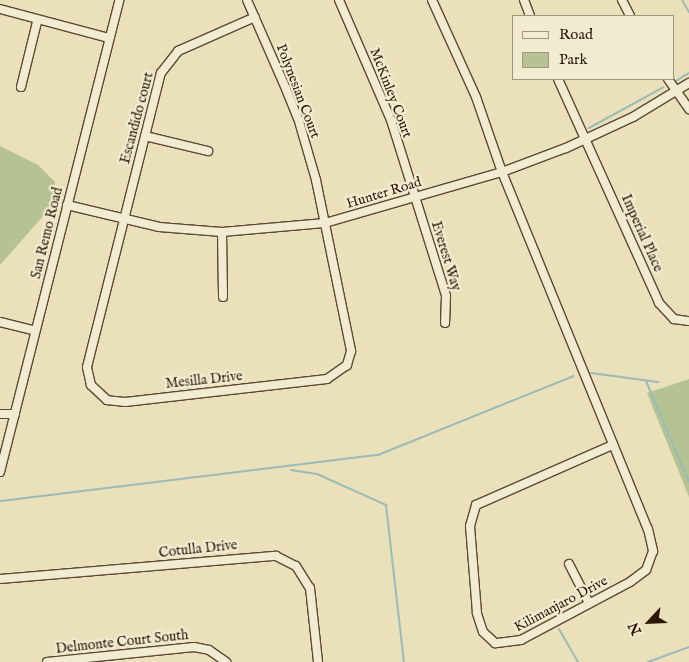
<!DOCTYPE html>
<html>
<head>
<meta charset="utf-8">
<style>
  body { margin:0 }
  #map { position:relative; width:689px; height:662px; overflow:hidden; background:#eae0ba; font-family:"IM FELL English",serif }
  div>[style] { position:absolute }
  .green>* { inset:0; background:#b5c291 }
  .stream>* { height:2px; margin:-1px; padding:0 1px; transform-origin:1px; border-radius:1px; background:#9abbb8 }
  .roads { filter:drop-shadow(1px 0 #5c4832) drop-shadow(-1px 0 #5c4832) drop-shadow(0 1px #5c4832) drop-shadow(0 -1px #5c4832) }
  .minor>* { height:8px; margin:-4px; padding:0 4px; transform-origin:4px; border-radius:4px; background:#f1ebd2 }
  span { translate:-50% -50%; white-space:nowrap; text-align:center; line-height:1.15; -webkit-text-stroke:4.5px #f1ebd2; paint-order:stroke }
  .street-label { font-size:14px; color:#2c1604 }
  .legend { position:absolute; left:512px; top:15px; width:162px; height:65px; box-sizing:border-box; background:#f1ebd2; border:1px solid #a29680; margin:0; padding:6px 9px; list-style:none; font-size:15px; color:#2c1604 }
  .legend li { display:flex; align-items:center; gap:10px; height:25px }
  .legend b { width:25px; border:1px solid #a29680 }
  .north { position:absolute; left:624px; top:597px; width:50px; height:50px; -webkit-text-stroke:4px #f1ebd2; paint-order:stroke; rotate:245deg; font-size:14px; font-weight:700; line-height:20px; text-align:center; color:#2c1604 }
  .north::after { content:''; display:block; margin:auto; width:18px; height:22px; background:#2c1604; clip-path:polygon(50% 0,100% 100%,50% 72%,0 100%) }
</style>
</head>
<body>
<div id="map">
  <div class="green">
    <i style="clip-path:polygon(0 146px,38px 165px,55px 182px,52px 206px,0 265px)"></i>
    <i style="clip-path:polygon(689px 379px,689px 497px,647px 393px)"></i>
  </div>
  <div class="stream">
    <i style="left:682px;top:0;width:14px;rotate:60deg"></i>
    <i style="left:676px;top:81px;width:15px;rotate:-32deg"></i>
    <i style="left:589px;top:128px;width:85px;rotate:-28.7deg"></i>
    <i style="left:591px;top:373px;width:68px;rotate:7.7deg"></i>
    <i style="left:646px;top:381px;width:110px;rotate:66.9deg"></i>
    <i style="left:291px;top:470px;width:26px;rotate:9deg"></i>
    <i style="left:317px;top:474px;width:76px;rotate:24.2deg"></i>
    <i style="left:386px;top:505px;width:158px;rotate:83.5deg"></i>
    <i style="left:1px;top:501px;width:380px;rotate:-7deg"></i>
    <i style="left:378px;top:455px;width:211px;rotate:-22deg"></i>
    <i style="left:559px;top:629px;width:38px;rotate:60deg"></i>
    <i style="left:648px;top:662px;width:44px;rotate:-20.1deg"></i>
  </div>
  <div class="roads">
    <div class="minor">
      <i style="left:247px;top:0;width:97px;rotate:66.3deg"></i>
      <i style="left:286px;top:89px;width:31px;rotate:68deg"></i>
      <i style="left:298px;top:118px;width:65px;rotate:73.8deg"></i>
      <i style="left:316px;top:180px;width:175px;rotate:78.4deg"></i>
      <i style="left:351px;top:351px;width:15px;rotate:106deg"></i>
      <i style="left:347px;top:365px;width:24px;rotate:145deg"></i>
      <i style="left:327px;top:379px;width:203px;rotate:173.5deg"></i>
      <i style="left:125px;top:402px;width:18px;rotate:-174deg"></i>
      <i style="left:107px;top:400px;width:22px;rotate:-137deg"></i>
      <i style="left:91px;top:385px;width:18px;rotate:-103deg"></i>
      <i style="left:87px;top:367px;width:303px;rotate:-75.9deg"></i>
      <i style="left:161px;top:73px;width:28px;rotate:-52deg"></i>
      <i style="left:178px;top:51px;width:84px;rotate:-23.8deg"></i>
      <i style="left:339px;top:0;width:131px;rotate:66.6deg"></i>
      <i style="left:391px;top:120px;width:184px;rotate:72.6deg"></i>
      <i style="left:446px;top:296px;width:27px;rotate:92deg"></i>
      <i style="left:432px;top:0;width:107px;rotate:65.6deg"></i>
      <i style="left:476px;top:97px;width:79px;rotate:70.9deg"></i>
      <i style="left:502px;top:172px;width:386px;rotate:67.8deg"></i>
      <i style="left:648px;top:529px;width:23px;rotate:77deg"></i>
      <i style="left:653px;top:551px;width:20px;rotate:110deg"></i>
      <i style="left:646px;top:570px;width:20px;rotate:143deg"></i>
      <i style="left:630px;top:582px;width:123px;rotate:152deg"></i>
      <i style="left:521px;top:640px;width:26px;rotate:173deg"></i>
      <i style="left:495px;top:643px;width:16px;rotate:-137deg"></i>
      <i style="left:483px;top:632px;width:20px;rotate:-108deg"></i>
      <i style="left:477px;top:613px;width:87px;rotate:-94.6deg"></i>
      <i style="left:470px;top:526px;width:22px;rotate:-74deg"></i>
      <i style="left:476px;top:505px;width:150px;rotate:-23.7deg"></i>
      <i style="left:524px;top:0;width:17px;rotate:69deg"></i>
      <i style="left:622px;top:0;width:18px;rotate:63deg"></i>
      <i style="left:0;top:9px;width:113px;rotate:14.9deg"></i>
      <i style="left:558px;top:79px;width:246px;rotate:65.7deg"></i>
      <i style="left:659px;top:303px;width:22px;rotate:47deg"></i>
      <i style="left:674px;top:319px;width:15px;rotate:8deg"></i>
      <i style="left:668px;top:79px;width:37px;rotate:55deg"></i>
      <i style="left:21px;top:87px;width:67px;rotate:-76.2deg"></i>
      <i style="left:145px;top:136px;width:65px;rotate:13.4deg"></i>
      <i style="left:67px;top:205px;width:95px;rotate:13.4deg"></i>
      <i style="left:159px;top:227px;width:63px;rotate:4.5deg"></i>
      <i style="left:222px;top:232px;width:103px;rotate:-5deg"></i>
      <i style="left:325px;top:223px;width:184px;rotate:-16.1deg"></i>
      <i style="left:502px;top:172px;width:68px;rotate:-20.6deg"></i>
      <i style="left:566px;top:148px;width:74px;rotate:-24.8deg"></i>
      <i style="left:633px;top:117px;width:66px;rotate:-31.3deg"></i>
      <i style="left:222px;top:232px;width:65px;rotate:89.1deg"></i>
      <i style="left:0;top:322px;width:36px;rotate:14deg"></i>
      <i style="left:0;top:414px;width:15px"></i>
      <i style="left:0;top:472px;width:487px;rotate:-75.8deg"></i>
      <i style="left:569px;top:564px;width:44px;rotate:62.9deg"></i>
      <i style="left:0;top:579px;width:277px;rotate:-4.8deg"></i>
      <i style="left:276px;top:556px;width:22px;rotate:27deg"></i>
      <i style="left:296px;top:566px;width:26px;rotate:58deg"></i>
      <i style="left:310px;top:588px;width:74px;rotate:83.8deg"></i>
      <i style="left:47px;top:662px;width:148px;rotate:-5.8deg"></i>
      <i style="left:194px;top:647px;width:15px;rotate:11deg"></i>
      <i style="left:209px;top:650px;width:21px;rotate:35deg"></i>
    </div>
  </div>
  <div class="street-label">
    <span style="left:298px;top:91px;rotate:69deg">Polynesian Court</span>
    <span style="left:391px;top:93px;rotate:69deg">McKinley Court</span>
    <span style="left:137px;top:118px;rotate:-75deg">Escandido court</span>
    <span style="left:384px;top:193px;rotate:-17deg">Hunter Road</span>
    <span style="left:47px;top:233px;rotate:-76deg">San Remo Road</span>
    <span style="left:642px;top:233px;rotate:66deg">Imperial Place</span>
    <span style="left:446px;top:256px;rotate:73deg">Everest Way</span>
    <span style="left:204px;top:380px;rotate:-6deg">Mesilla Drive</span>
    <span style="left:198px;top:549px;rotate:-6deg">Cotulla Drive</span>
    <span style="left:561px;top:604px;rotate:-28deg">Kilimanjaro Drive</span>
    <span style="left:122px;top:642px;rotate:-6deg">Delmonte Court South</span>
  </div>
  <ul class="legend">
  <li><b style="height:6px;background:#f1ebd2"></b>Road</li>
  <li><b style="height:14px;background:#b5c291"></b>Park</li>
  </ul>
  <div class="north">N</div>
</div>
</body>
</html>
